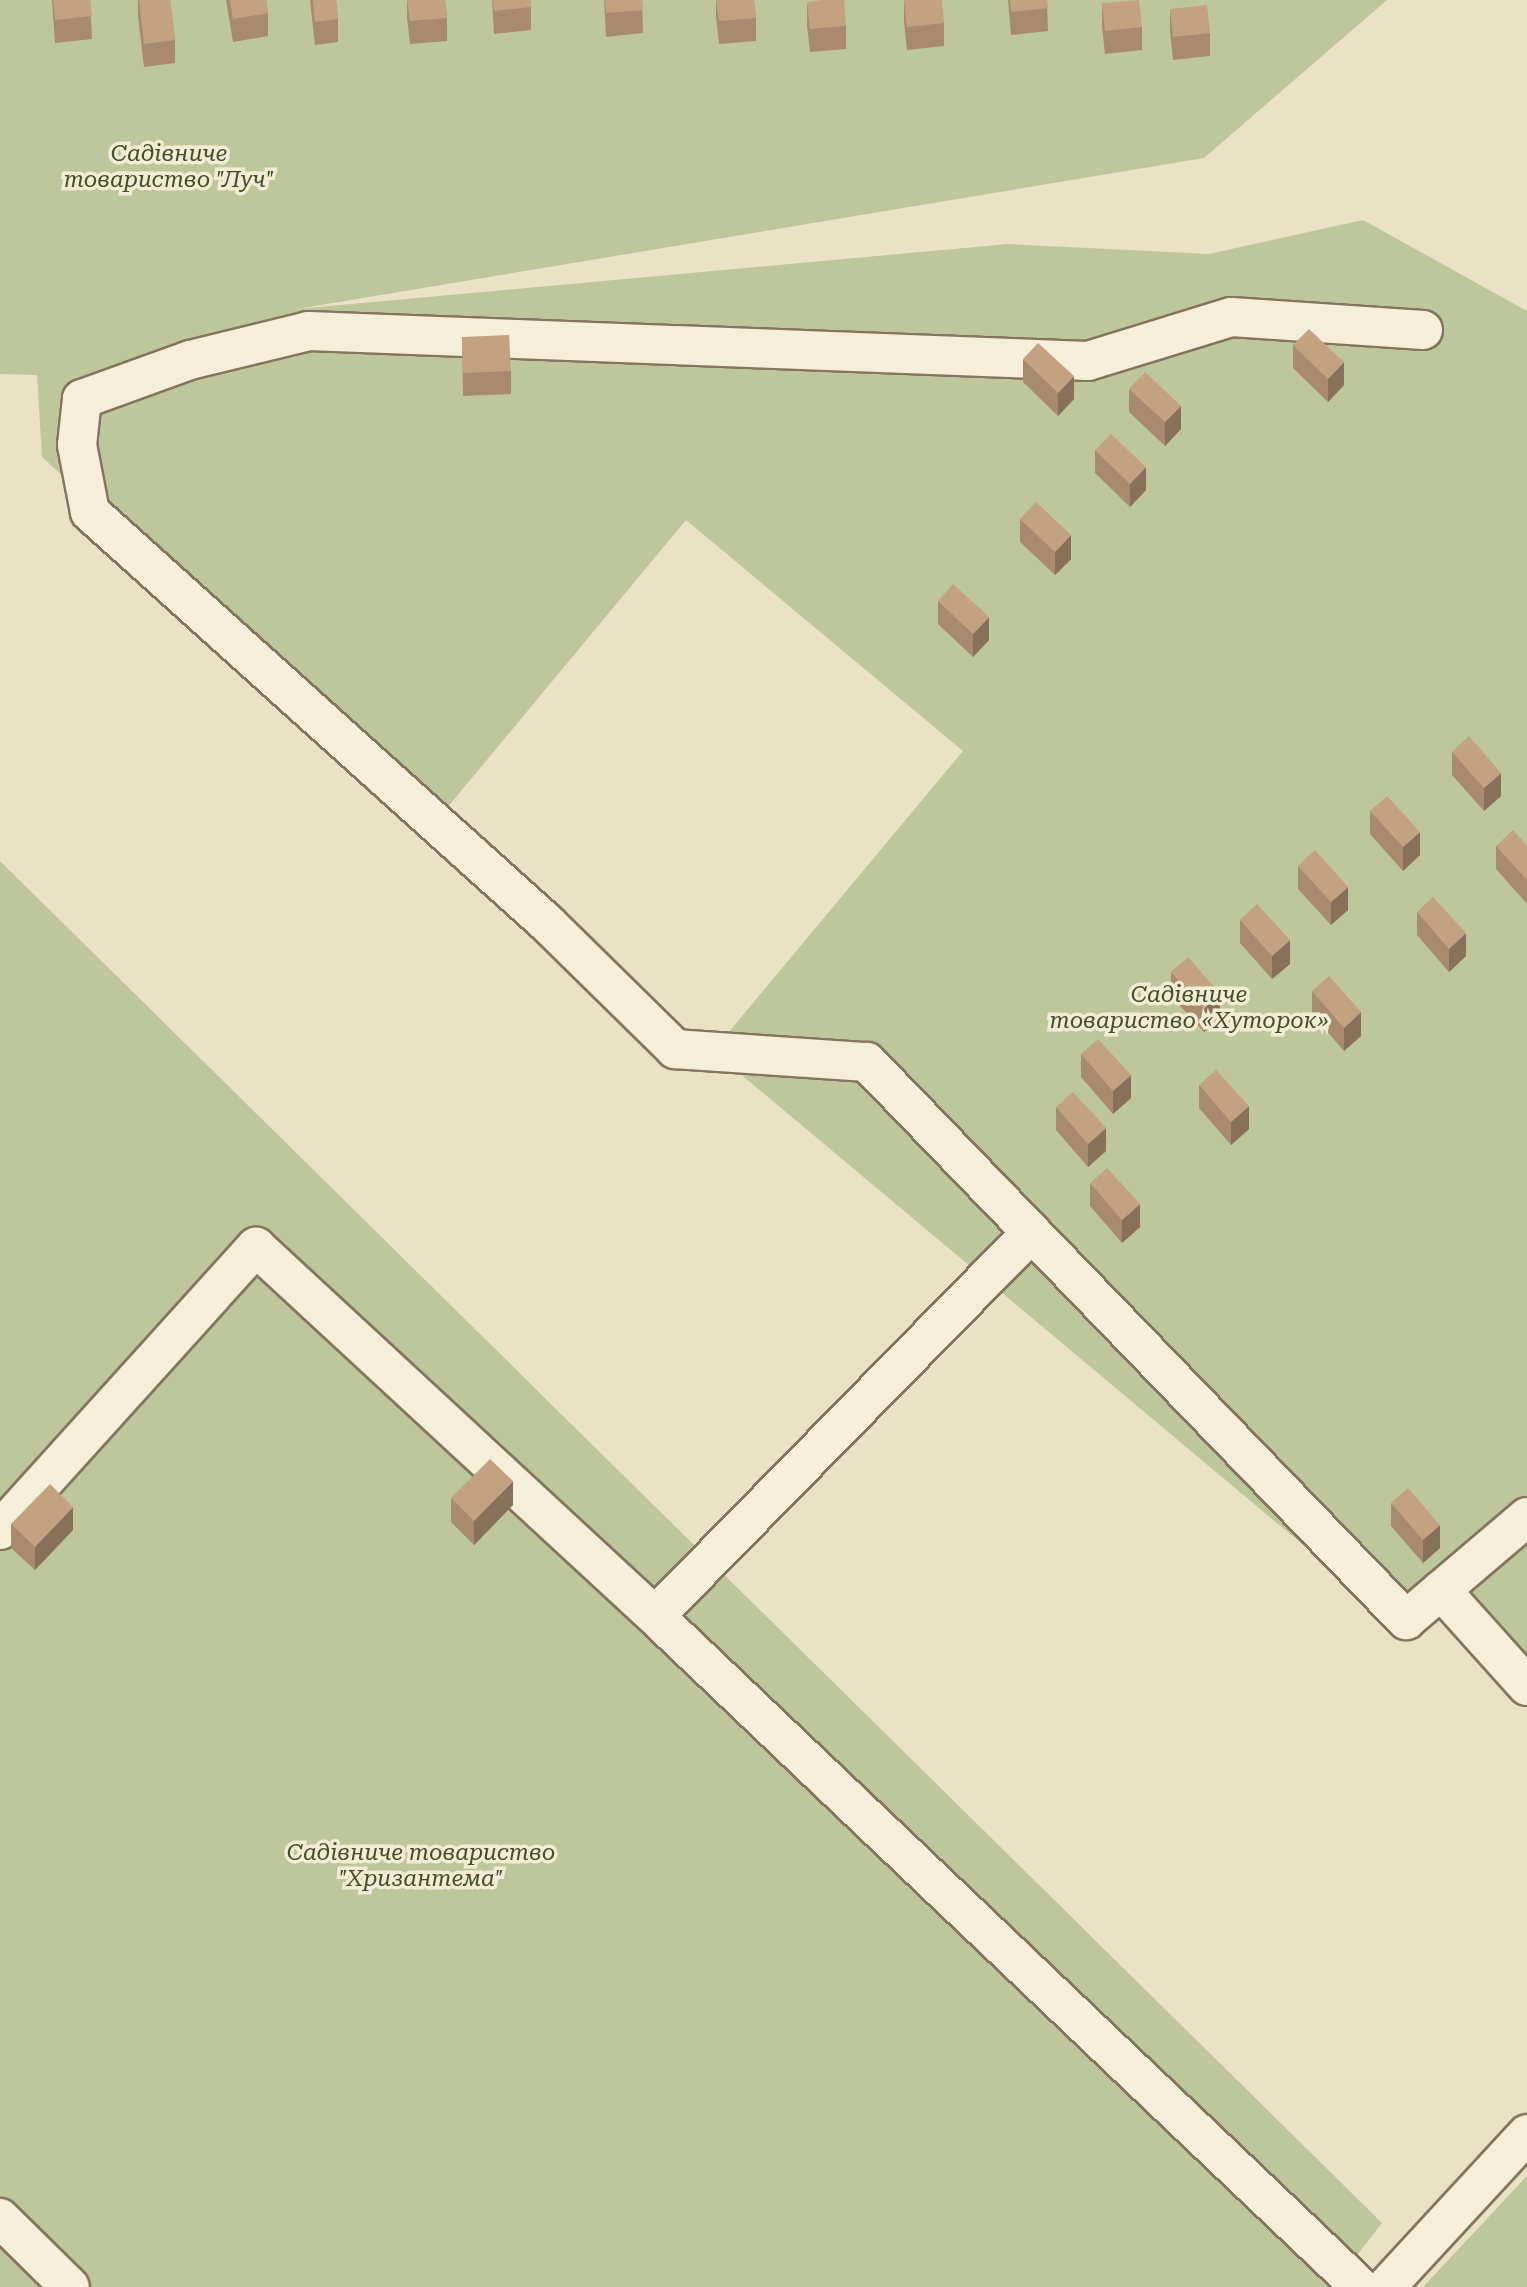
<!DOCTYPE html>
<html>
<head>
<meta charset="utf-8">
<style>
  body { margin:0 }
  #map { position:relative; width:1527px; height:2287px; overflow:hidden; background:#e9e2c7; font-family:"Roboto Serif",serif }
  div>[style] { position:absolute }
  .green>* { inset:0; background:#bec69c }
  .roads { filter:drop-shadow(2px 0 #83755e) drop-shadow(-2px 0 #83755e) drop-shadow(0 2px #83755e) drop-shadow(0 -2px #83755e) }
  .minor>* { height:38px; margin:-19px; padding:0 19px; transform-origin:19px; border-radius:19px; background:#f5efd9 }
  .wall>* { inset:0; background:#a88b6f }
  .shaded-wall>* { inset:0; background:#88715a }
  .building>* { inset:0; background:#c3a281 }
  span { translate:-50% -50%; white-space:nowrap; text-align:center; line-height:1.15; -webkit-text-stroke:7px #f2ecd6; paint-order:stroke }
  .park-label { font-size:23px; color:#424f29; font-style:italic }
</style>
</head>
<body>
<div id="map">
  <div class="green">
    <i style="clip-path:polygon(0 0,1387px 0,1204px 158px,297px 309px,1008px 244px,1209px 254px,1363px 220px,1527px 311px,1527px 1505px,1394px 1621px,713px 1051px,963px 751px,686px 520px,437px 820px,42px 457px,37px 375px,0 374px)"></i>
    <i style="clip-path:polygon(0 861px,1382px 2223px,1332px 2287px,0 2287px)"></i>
    <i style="clip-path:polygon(1527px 1538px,1527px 1698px,1451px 1602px)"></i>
    <i style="clip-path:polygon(1527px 2176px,1527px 2287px,1423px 2287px)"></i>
  </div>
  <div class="roads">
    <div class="minor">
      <i style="left:1423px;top:330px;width:192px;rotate:-176.1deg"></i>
      <i style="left:1231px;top:317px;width:150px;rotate:162.9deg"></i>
      <i style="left:1088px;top:361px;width:780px;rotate:-177.79deg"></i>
      <i style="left:309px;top:331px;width:122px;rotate:166.3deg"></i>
      <i style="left:190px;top:360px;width:115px;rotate:160.1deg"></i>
      <i style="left:82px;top:399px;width:46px;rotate:96.2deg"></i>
      <i style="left:77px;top:445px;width:68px;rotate:79deg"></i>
      <i style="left:90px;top:512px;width:615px;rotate:41.97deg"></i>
      <i style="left:547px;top:923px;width:180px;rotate:44.5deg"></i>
      <i style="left:675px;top:1049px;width:192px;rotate:3.9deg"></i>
      <i style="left:867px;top:1062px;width:776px;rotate:45.99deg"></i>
      <i style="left:1406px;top:1620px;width:159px;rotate:-40.4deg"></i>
      <i style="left:0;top:1530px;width:382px;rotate:-47.9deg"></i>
      <i style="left:256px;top:1247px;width:543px;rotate:42.76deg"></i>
      <i style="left:655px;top:1616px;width:973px;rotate:43.58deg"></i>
      <i style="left:1441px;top:1590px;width:129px;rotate:48.1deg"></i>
      <i style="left:655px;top:1616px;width:538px;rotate:-45.53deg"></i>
      <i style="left:0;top:2218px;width:98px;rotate:44.6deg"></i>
      <i style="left:1386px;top:2287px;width:208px;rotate:-47.3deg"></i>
    </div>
  </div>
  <div class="wall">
    <i style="clip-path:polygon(52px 0,90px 0,92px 39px,55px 43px)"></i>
    <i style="clip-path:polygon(138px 0,170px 0,175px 40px,175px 63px,144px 67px,138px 16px)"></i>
    <i style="clip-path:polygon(226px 0,266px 0,268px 13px,268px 36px,233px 42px)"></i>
    <i style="clip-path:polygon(310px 0,336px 0,338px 19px,338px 42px,315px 45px)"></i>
    <i style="clip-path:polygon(407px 0,445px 0,447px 18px,447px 41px,410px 44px,407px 17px)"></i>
    <i style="clip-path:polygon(492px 0,531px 0,531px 30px,494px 34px)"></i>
    <i style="clip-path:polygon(604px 0,642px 0,643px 33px,606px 37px)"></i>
    <i style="clip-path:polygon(716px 0,754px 0,756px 18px,756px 41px,719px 44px,716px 17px)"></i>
    <i style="clip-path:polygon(904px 0,944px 23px,944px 46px,907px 50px,904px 22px)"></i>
    <i style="clip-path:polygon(1008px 0,1047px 0,1048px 31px,1011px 35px)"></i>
    <i style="clip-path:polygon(807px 2px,846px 26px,846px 49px,810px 52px,807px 25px)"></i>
    <i style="clip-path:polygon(1102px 3px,1142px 27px,1142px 50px,1105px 54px,1102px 26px)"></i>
    <i style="clip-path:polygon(1170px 9px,1210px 33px,1210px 56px,1173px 60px,1170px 32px)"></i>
    <i style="clip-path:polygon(462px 337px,511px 371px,511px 394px,463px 396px)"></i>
    <i style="clip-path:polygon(1293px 345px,1344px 385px,1328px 402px,1293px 368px)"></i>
    <i style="clip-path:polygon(1023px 359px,1074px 399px,1058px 416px,1023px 382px)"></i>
    <i style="clip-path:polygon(1129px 389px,1181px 429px,1165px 446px,1129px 412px)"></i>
    <i style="clip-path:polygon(1095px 450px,1146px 490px,1130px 507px,1095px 473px)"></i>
    <i style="clip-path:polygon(1020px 519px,1071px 559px,1055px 575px,1020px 542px)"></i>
    <i style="clip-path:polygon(938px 601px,989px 640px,973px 657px,938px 624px)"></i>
    <i style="clip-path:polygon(1452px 752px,1501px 796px,1484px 811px,1452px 775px)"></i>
    <i style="clip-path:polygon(1370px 811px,1420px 855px,1403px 871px,1370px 834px)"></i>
    <i style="clip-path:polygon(1496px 846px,1527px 846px,1527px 904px,1496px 869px)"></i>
    <i style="clip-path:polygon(1298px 866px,1348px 910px,1331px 925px,1298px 889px)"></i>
    <i style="clip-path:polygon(1417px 912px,1466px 956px,1449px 972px,1417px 935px)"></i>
    <i style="clip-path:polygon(1240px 920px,1290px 964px,1272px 979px,1240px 943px)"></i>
    <i style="clip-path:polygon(1171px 972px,1220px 1017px,1204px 1032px,1171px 996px)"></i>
    <i style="clip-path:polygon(1312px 991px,1361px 1036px,1344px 1051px,1312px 1014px)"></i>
    <i style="clip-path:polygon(1081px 1054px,1131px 1098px,1113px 1114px,1081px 1077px)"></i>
    <i style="clip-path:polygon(1199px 1085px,1249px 1129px,1231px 1145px,1199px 1108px)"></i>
    <i style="clip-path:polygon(1056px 1107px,1106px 1151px,1088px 1167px,1056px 1130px)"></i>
    <i style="clip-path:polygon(1090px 1183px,1140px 1227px,1122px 1243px,1090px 1206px)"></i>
    <i style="clip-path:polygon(451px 1498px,513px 1505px,474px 1545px,451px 1522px)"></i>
    <i style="clip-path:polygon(1391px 1503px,1440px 1548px,1423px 1563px,1391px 1526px)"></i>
    <i style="clip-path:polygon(11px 1524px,73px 1530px,35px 1570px,11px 1548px)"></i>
  </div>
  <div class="shaded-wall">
    <i style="clip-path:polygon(1344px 362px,1344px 385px,1328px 402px,1328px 379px)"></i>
    <i style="clip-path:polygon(1074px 376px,1074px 399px,1058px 416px,1058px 393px)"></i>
    <i style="clip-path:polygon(1181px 406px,1181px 429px,1165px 446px,1165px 422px)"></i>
    <i style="clip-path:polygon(1146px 467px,1146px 490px,1130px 507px,1130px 484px)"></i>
    <i style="clip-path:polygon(1071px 535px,1071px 559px,1055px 575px,1055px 552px)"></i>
    <i style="clip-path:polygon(989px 617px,989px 640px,973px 657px,973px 634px)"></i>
    <i style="clip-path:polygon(1501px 773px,1501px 796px,1484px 811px,1484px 788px)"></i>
    <i style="clip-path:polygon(1420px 832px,1420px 855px,1403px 871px,1403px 847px)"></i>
    <i style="clip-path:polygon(1348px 887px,1348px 910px,1331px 925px,1331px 902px)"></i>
    <i style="clip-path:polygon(1466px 933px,1466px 956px,1449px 972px,1449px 949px)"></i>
    <i style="clip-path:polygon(1290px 940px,1290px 964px,1272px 979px,1272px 956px)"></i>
    <i style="clip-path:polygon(1220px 994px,1220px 1017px,1204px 1032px,1204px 1009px)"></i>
    <i style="clip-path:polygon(1361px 1012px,1361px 1036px,1344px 1051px,1344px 1028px)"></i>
    <i style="clip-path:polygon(1131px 1075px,1131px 1098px,1113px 1114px,1113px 1091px)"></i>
    <i style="clip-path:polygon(1249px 1106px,1249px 1129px,1231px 1145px,1231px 1122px)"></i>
    <i style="clip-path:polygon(1106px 1128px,1106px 1151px,1088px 1167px,1088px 1144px)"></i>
    <i style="clip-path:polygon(1140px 1204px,1140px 1227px,1122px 1243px,1122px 1220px)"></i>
    <i style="clip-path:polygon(513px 1481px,513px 1505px,474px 1545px,474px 1521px)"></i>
    <i style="clip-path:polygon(73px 1507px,73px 1530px,35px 1570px,35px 1547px)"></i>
    <i style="clip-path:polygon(1440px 1525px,1440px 1548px,1423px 1563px,1423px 1540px)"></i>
  </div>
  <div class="building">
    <i style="clip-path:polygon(53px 0,90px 0,92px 16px,55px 20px)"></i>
    <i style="clip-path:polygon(139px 0,170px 0,175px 40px,144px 44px)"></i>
    <i style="clip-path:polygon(230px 0,266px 0,268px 13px,233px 19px)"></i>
    <i style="clip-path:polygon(313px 0,336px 0,338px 19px,315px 22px)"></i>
    <i style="clip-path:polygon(407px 0,445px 0,447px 18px,410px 21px)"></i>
    <i style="clip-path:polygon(493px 0,531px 0,531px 7px,494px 11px)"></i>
    <i style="clip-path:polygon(605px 0,642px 0,643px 10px,606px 13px)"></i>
    <i style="clip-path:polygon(716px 0,754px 0,756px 18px,719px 21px)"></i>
    <i style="clip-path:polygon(822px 0,844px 0,846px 26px,810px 29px,807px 2px)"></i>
    <i style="clip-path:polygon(904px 0,942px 0,944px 23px,907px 27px)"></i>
    <i style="clip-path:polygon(1010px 0,1047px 0,1048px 8px,1011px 12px)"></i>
    <i style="clip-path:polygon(1139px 0,1142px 27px,1105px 31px,1102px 3px)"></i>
    <i style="clip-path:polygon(1207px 5px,1210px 33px,1173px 37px,1170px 9px)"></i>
    <i style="clip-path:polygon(1309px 329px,1344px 362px,1328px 379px,1293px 345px)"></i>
    <i style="clip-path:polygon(509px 335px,511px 371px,463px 373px,462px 337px)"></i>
    <i style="clip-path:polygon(1038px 343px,1074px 376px,1058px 393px,1023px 359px)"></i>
    <i style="clip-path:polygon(1145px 372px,1181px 406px,1165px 422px,1129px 389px)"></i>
    <i style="clip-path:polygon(1111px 434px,1146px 467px,1130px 484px,1095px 450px)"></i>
    <i style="clip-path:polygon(1036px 502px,1071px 535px,1055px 552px,1020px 519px)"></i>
    <i style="clip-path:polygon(953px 584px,989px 617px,973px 634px,938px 601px)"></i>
    <i style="clip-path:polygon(1469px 736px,1501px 773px,1484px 788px,1452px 752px)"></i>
    <i style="clip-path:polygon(1387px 796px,1420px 832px,1403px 847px,1370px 811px)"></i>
    <i style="clip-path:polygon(1513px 830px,1527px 846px,1527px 880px,1496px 846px)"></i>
    <i style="clip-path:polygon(1315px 850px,1348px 887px,1331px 902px,1298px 866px)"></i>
    <i style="clip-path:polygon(1433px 897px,1466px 933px,1449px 949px,1417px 912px)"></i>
    <i style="clip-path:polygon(1257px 904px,1290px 940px,1272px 956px,1240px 920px)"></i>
    <i style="clip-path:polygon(1188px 957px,1220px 994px,1204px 1009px,1171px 972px)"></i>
    <i style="clip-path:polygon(1329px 976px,1361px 1012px,1344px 1028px,1312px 991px)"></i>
    <i style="clip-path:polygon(1098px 1039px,1131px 1075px,1113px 1091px,1081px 1054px)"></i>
    <i style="clip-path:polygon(1216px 1070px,1249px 1106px,1231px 1122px,1199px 1085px)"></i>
    <i style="clip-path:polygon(1073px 1092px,1106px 1128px,1088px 1144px,1056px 1107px)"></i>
    <i style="clip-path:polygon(1107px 1168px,1140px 1204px,1122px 1220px,1090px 1183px)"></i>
    <i style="clip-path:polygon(490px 1459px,513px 1481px,474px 1521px,451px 1498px)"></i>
    <i style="clip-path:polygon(50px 1484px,73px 1507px,35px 1547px,11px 1524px)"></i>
    <i style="clip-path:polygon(1408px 1488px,1440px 1525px,1423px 1540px,1391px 1503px)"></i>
  </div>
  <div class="park-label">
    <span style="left:169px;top:167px">Садівниче<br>товариство "Луч"</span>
    <span style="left:1189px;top:1008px">Садівниче<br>товариство «Хуторок»</span>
    <span style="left:421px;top:1866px">Садівниче товариство<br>"Хризантема"</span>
  </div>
</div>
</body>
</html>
